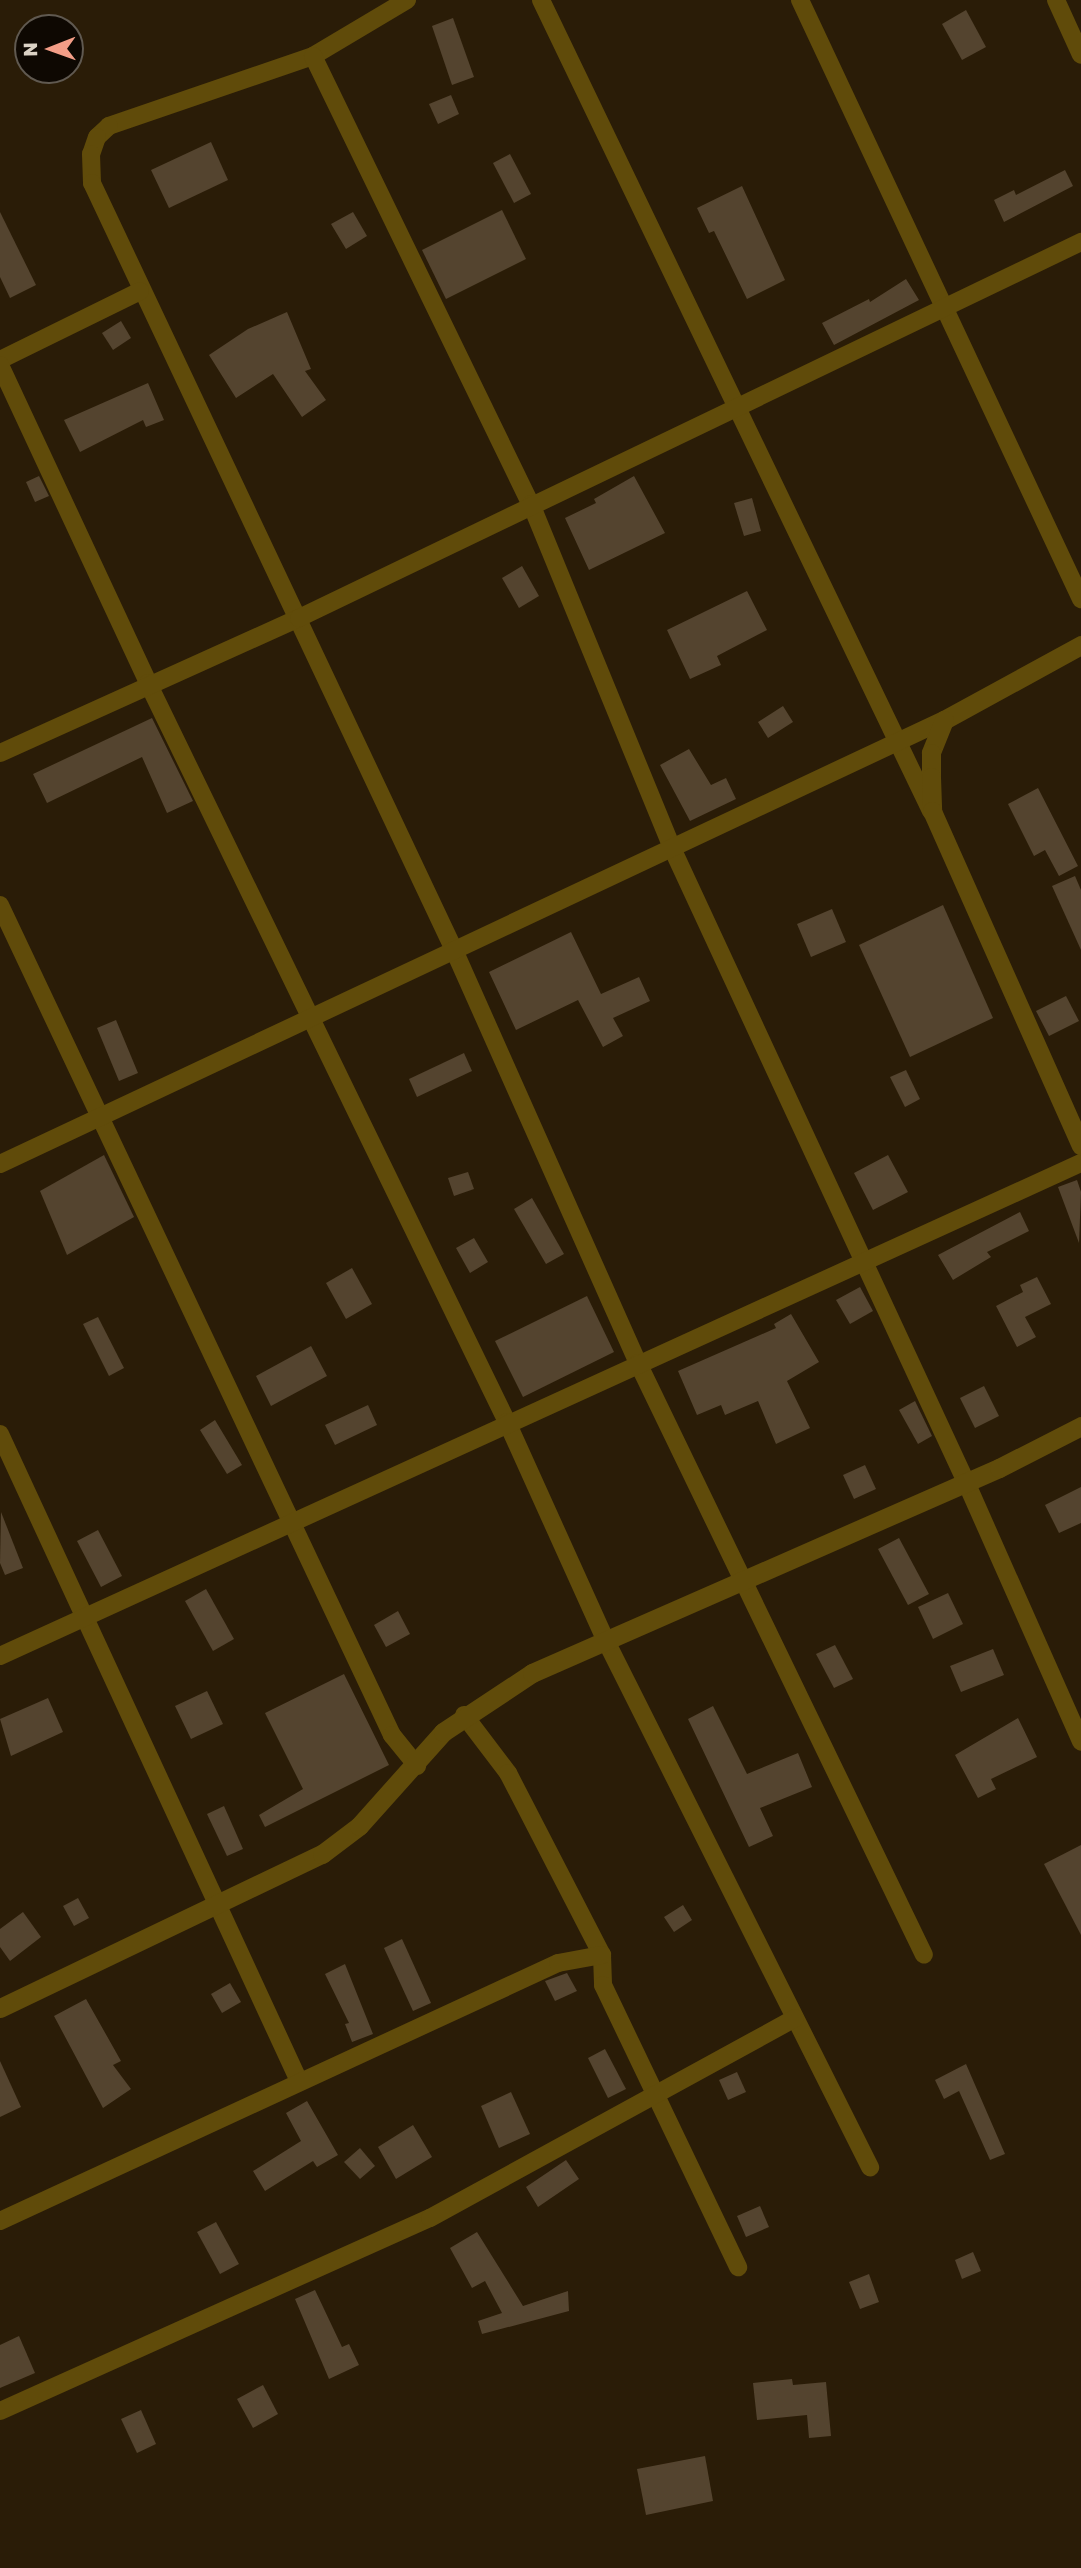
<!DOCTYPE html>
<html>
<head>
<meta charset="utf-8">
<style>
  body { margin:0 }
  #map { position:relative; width:1081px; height:2568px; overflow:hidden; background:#2a1c07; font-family:"Golos Text",sans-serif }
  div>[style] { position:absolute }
  .building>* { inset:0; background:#54442f }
  .minor>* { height:18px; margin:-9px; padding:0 9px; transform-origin:9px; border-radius:9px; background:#604b0a }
  .tertiary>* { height:19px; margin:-9.5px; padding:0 9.5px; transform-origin:9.5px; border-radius:9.5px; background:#604b0a }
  span { translate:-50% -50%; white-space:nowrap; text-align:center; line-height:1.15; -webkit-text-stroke:7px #0e0802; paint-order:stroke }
  .north { position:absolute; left:14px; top:14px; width:70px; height:70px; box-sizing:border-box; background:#0e0802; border:2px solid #605950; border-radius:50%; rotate:269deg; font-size:19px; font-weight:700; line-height:28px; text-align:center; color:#dbd2c5 }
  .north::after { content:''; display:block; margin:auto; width:24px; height:32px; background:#f49e87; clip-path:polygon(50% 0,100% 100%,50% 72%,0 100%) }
</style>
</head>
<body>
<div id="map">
  <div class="building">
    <i style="clip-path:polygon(966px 10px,986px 47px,962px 60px,942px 24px)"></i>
    <i style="clip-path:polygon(453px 18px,474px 77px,452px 85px,432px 26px)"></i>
    <i style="clip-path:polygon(451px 95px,459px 114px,438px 124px,429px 104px)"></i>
    <i style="clip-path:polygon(211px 142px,228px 180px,169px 208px,151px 170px)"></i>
    <i style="clip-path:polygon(510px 154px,531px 194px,514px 203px,493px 163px)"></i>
    <i style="clip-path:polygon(1065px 170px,1073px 186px,1004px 222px,994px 200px,1014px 190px,1016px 195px)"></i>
    <i style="clip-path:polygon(742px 186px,785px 280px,747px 299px,714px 231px,709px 233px,697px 208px)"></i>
    <i style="clip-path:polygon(502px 210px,526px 259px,446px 299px,422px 250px)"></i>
    <i style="clip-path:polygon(0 212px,36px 285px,10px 298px,0 277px)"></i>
    <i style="clip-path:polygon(353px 212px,367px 236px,346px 249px,331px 224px)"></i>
    <i style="clip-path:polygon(906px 279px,919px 300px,834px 345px,822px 323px,869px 299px,870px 302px)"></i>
    <i style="clip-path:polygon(287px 312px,311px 369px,305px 371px,326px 400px,302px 417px,273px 374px,236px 398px,209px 355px,248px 329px)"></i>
    <i style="clip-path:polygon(121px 321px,131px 338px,113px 350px,102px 333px)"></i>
    <i style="clip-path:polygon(148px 383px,164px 420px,146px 427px,143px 420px,80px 452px,64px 420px)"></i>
    <i style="clip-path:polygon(39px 476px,49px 496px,35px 502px,26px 482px)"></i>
    <i style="clip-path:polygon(634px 476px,665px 533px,589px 570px,565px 518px,596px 503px,594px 499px)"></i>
    <i style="clip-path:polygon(752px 498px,761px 531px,744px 536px,734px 503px)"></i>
    <i style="clip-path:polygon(522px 566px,539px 596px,519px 608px,502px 578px)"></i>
    <i style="clip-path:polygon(747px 591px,767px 630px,717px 656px,721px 665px,690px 679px,667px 630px)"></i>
    <i style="clip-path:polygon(783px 706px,793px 722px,768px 738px,758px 722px)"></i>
    <i style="clip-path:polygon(152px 718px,193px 801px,167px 813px,142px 757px,47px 803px,33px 774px)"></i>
    <i style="clip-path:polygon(689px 749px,711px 785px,726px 778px,736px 799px,690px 821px,660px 765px)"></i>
    <i style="clip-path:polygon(1038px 788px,1078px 866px,1059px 876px,1045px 850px,1034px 856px,1008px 804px)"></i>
    <i style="clip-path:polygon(1075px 876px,1081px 890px,1081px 950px,1052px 886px)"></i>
    <i style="clip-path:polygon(943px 905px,993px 1018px,910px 1057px,859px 945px)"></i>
    <i style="clip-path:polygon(832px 909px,846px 942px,811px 957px,797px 924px)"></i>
    <i style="clip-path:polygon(571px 932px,601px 994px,639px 977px,650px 1001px,613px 1018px,623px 1036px,603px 1047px,578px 1000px,516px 1030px,489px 972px)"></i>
    <i style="clip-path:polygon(1066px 996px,1079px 1021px,1049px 1036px,1036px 1011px)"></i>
    <i style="clip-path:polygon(116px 1020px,138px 1073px,119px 1081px,97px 1028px)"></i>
    <i style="clip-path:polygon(464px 1053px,472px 1071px,417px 1097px,409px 1079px)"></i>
    <i style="clip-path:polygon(906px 1070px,920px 1099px,905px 1107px,890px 1077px)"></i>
    <i style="clip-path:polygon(104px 1155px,134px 1217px,67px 1255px,40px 1191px)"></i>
    <i style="clip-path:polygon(888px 1155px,908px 1192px,873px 1210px,854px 1173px)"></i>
    <i style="clip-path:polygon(468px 1172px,474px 1189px,454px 1196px,448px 1178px)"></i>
    <i style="clip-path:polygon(1077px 1180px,1081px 1192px,1079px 1243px,1058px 1187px)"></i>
    <i style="clip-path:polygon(532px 1198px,564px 1254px,546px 1264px,514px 1209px)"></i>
    <i style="clip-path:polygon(1020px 1212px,1029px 1231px,987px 1252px,991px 1257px,953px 1280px,938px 1255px)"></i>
    <i style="clip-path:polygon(474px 1238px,488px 1262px,470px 1273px,456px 1248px)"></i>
    <i style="clip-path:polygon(352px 1268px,372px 1304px,346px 1319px,326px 1283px)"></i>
    <i style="clip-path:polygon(1037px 1277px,1051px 1304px,1025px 1317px,1036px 1337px,1017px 1347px,996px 1306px,1023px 1292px,1020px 1285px)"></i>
    <i style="clip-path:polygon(860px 1287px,873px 1311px,850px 1324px,836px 1300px)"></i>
    <i style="clip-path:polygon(587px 1296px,614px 1352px,523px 1397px,495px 1341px)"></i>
    <i style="clip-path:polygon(791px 1314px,819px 1362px,787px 1381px,810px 1428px,776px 1444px,758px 1401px,725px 1415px,721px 1405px,697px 1415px,678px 1371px,776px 1328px,774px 1324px)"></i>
    <i style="clip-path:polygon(98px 1317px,124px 1368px,109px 1376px,83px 1324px)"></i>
    <i style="clip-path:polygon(311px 1346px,327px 1376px,271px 1406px,256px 1376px)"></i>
    <i style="clip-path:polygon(984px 1386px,999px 1416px,975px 1428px,960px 1398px)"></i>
    <i style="clip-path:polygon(915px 1401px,932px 1436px,918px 1444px,899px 1410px)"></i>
    <i style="clip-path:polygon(368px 1405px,377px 1425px,335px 1445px,325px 1425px)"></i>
    <i style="clip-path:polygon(215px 1420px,242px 1465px,227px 1474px,200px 1430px)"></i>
    <i style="clip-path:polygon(865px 1465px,876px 1489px,854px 1499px,843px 1475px)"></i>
    <i style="clip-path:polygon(1081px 1487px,1081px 1523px,1059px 1533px,1045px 1505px)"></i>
    <i style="clip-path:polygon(1px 1512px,23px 1568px,5px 1575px,0 1563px)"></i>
    <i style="clip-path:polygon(98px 1530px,122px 1576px,101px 1587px,77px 1541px)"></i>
    <i style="clip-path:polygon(899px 1538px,929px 1594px,908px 1605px,878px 1549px)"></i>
    <i style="clip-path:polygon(206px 1589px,234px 1639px,213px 1651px,185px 1601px)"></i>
    <i style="clip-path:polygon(948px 1593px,963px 1624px,933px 1639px,918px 1607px)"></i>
    <i style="clip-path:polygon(398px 1611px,410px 1634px,386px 1647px,374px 1625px)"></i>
    <i style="clip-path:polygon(835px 1645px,853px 1679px,834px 1688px,816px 1654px)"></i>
    <i style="clip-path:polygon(993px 1649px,1004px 1675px,961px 1692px,950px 1666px)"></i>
    <i style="clip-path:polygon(344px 1674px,389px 1765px,265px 1827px,259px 1815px,303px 1789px,265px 1713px)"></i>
    <i style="clip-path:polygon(207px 1691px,223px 1724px,191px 1739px,175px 1706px)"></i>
    <i style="clip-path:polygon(48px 1698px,63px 1732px,11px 1756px,0 1719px)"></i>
    <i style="clip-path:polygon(713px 1706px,747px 1774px,798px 1753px,812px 1787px,760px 1808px,773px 1836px,749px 1847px,688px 1719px)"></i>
    <i style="clip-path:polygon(1018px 1718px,1037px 1757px,991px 1779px,996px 1789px,978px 1798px,955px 1755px)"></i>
    <i style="clip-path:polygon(224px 1806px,243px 1849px,227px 1856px,207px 1814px)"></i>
    <i style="clip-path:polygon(1081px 1845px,1081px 1935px,1044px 1864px)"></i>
    <i style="clip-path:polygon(78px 1898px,89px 1918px,74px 1926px,63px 1906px)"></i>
    <i style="clip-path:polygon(683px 1905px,692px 1920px,674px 1932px,664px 1917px)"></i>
    <i style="clip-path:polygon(23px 1912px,41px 1937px,10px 1961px,0 1947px,0 1929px)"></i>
    <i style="clip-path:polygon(402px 1939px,431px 2003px,413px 2011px,384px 1948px)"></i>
    <i style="clip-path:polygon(345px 1964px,373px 2034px,352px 2042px,345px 2024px,349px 2023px,325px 1974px)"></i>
    <i style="clip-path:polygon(567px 1973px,577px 1991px,555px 2001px,545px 1981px)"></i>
    <i style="clip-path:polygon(230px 1983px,241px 2002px,222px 2013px,211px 1994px)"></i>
    <i style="clip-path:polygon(86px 1999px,121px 2061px,113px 2065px,131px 2089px,103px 2108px,54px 2016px)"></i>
    <i style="clip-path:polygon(605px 2049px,626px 2089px,608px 2098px,588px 2058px)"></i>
    <i style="clip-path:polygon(0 2061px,21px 2107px,0 2117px)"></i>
    <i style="clip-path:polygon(966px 2064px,1005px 2154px,990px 2160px,959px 2091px,944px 2099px,935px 2080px)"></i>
    <i style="clip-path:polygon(737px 2072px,746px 2092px,728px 2100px,719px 2080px)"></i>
    <i style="clip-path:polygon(511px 2092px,530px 2134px,499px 2148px,481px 2106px)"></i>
    <i style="clip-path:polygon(307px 2101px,338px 2155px,317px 2167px,313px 2161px,265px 2191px,253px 2171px,301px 2141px,286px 2113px)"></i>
    <i style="clip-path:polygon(413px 2125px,432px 2157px,396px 2179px,378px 2147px)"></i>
    <i style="clip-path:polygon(360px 2148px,375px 2166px,360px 2179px,344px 2162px)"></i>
    <i style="clip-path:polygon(566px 2160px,579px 2179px,538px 2207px,526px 2187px)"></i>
    <i style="clip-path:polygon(760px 2206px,769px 2227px,746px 2237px,737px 2216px)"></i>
    <i style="clip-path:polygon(216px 2222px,239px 2264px,220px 2274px,197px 2232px)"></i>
    <i style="clip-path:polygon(477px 2232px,523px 2306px,568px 2291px,569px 2311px,482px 2334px,478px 2321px,502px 2313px,485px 2281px,472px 2288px,450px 2248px)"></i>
    <i style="clip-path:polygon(973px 2252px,981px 2271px,962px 2279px,955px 2260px)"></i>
    <i style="clip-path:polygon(869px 2274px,879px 2302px,860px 2309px,849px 2282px)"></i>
    <i style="clip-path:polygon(315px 2290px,342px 2347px,349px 2344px,359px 2365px,329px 2379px,295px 2299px)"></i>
    <i style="clip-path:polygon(19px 2336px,35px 2373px,0 2388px,0 2345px)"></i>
    <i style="clip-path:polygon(792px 2379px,793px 2385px,826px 2382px,831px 2436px,809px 2438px,807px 2415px,757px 2420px,753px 2383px)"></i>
    <i style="clip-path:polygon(263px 2385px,278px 2414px,253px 2428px,237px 2399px)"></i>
    <i style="clip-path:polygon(141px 2410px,156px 2444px,137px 2453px,121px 2419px)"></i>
    <i style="clip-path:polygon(705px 2456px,713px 2501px,646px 2515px,637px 2469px)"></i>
  </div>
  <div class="minor">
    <i style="left:407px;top:0;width:109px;rotate:149.2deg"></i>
    <i style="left:313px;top:56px;width:216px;rotate:161.1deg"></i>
    <i style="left:109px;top:126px;width:16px;rotate:137deg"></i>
    <i style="left:97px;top:137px;width:18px;rotate:109deg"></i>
    <i style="left:91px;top:154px;width:29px;rotate:88deg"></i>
    <i style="left:92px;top:183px;width:848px;rotate:64.73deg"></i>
    <i style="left:454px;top:950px;width:452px;rotate:66deg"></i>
    <i style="left:638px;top:1363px;width:657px;rotate:64.21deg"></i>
    <i style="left:541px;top:0;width:900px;rotate:64.32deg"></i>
    <i style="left:800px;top:0;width:662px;rotate:64.87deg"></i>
    <i style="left:1056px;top:0;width:60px;rotate:65.6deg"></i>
    <i style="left:313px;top:56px;width:498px;rotate:64.1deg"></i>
    <i style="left:531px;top:504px;width:372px;rotate:67.7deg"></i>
    <i style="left:672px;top:848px;width:699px;rotate:65.12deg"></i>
    <i style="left:966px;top:1482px;width:284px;rotate:66.1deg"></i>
    <i style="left:0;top:360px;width:156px;rotate:-26.2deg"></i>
    <i style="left:0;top:365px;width:351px;rotate:65deg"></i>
    <i style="left:148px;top:683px;width:822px;rotate:64.09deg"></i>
    <i style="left:507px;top:1422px;width:240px;rotate:65.7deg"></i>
    <i style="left:606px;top:1641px;width:589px;rotate:63.35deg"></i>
    <i style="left:0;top:753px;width:328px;rotate:-24.3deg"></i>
    <i style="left:299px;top:618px;width:868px;rotate:-25.68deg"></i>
    <i style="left:0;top:905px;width:918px;rotate:64.72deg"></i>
    <i style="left:392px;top:1735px;width:40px;rotate:51deg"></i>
    <i style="left:0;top:1164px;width:1043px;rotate:-25.19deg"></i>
    <i style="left:0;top:1434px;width:713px;rotate:65.2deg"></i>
    <i style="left:0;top:1656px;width:1188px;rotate:-24.52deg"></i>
    <i style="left:464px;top:1715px;width:73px;rotate:52.8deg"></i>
    <i style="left:508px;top:1773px;width:205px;rotate:62.7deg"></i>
    <i style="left:602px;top:1955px;width:30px;rotate:88deg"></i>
    <i style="left:603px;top:1985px;width:313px;rotate:64.4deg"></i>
    <i style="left:0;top:2221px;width:615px;rotate:-24.81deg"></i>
    <i style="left:558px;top:1963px;width:45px;rotate:-10.3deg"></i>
    <i style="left:0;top:2411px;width:471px;rotate:-24.2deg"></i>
    <i style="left:430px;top:2218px;width:416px;rotate:-28.7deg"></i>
  </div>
  <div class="tertiary">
    <i style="left:1081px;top:645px;width:156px;rotate:151.3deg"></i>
    <i style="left:944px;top:720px;width:35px;rotate:112deg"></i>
    <i style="left:931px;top:753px;width:24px;rotate:90deg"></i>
    <i style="left:931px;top:777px;width:34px;rotate:88deg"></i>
    <i style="left:932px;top:811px;width:366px;rotate:66deg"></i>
    <i style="left:0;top:2008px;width:357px;rotate:-25.6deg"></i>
    <i style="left:322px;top:1854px;width:46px;rotate:-37.1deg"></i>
    <i style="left:359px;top:1826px;width:126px;rotate:-48.2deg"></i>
    <i style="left:443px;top:1732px;width:107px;rotate:-33.5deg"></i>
    <i style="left:532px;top:1673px;width:510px;rotate:-23.7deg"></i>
    <i style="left:999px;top:1468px;width:92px;rotate:-27.1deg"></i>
  </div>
  <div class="north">N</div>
</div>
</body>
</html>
